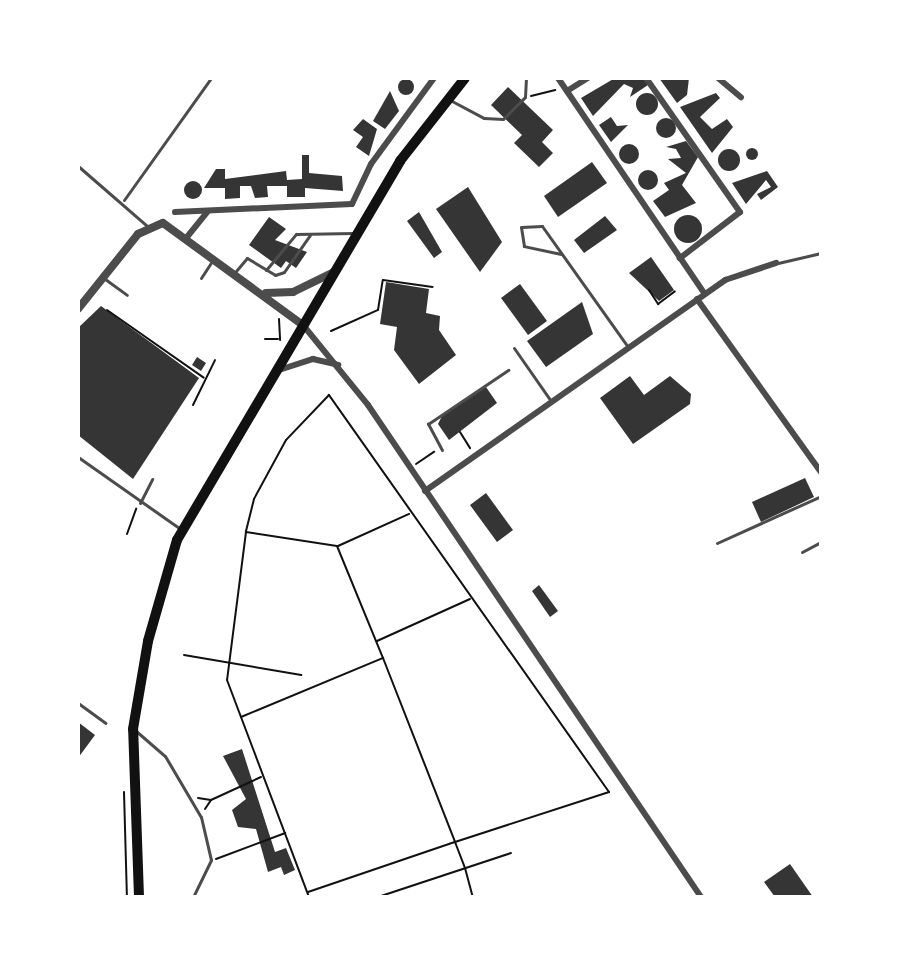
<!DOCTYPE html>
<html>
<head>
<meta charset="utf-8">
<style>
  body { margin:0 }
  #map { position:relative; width:899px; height:975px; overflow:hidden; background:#fff; font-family:Merriweather,serif }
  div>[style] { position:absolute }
  .building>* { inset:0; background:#353535 }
  .round { border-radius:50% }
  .path>* { height:2px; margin:-1px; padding:0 1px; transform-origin:1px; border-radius:1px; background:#111 }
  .service>* { height:3px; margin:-1.5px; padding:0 1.5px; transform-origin:1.5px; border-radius:1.5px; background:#4c4c4c }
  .minor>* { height:6px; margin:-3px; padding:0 3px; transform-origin:3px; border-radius:3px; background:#4c4c4c }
  .tertiary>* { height:8px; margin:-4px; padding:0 4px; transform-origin:4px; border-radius:4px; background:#4c4c4c }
  .primary>* { height:10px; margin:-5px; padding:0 5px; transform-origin:5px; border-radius:5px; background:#111 }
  span { translate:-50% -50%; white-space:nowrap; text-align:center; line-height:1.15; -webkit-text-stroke:6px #fff; paint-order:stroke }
  .frame { position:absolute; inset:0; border:80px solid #fff; pointer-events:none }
</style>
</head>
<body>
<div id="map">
  <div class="building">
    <i style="clip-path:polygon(615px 78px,643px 78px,648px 85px,630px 97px,633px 88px,624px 84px,593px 116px,581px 98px)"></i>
    <i style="clip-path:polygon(659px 78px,689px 78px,687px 95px,677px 103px)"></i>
    <i class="round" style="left:398px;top:79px;width:16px;height:16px"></i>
    <i style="clip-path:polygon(508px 87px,553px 130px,542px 142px,553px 153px,539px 167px,514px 143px,522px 135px,491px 105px)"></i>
    <i style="clip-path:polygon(390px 91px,399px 111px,385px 129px,373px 121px)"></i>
    <i style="clip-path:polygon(716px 93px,720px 98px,700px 117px,712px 129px,727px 119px,733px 127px,712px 153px,680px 107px)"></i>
    <i class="round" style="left:636px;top:93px;width:22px;height:22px"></i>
    <i style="clip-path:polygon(611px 117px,617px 126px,628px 125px,611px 142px,599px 125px)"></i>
    <i class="round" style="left:656px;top:118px;width:20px;height:20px"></i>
    <i style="clip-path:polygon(363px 119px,377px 129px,369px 156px,356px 147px,363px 137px,353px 130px)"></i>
    <i style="clip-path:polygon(686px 141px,698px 157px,682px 185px,696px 203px,665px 217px,653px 201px,669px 190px,664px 183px,686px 173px,668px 159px,681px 158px,676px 149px,666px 147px)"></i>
    <i class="round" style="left:619px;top:144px;width:20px;height:20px"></i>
    <i class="round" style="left:746px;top:148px;width:12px;height:12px"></i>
    <i class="round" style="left:718px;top:149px;width:22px;height:22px"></i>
    <i style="clip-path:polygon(302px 155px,309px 155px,309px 173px,342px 176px,343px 191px,305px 188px,305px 197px,287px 197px,287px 186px,267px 186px,268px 197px,255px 198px,251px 186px,240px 186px,240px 198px,225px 199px,225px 188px,204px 188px,216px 169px,225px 169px,225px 179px,286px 171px,287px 180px,302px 179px)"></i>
    <i style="clip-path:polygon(592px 162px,607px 183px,558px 217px,544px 196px)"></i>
    <i class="round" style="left:638px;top:170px;width:20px;height:20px"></i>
    <i style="clip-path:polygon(767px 171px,778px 187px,761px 200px,757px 194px,771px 187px,766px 180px,746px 204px,732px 183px)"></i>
    <i class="round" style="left:184px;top:181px;width:18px;height:18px"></i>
    <i style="clip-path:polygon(468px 187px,502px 242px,480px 272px,436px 209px)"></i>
    <i style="clip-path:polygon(419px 212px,442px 252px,434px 258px,407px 221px)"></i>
    <i class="round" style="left:674px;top:215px;width:28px;height:28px"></i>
    <i style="clip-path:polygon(605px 216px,617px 230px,584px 253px,574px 240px)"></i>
    <i style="clip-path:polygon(269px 217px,286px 229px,275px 240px,307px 252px,296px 268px,286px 261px,281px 268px,249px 245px)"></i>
    <i style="clip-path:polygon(651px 257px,674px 290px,659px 301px,629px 273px)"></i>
    <i style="clip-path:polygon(386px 282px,429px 289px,426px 313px,440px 316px,439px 330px,456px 355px,419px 384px,394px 350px,397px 327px,380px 324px)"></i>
    <i style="clip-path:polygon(520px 284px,547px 321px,528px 335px,501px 298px)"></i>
    <i style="clip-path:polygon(582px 302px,593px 334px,546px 367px,527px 341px)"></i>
    <i style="clip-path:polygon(101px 306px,199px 378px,133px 479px,78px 435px,78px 328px)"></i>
    <i style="clip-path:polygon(197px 357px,206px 363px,201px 371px,192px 365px)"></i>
    <i style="clip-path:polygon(630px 376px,644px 395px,670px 376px,691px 394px,690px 404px,633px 444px,600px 398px)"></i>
    <i style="clip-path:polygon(486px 387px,497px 403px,449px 440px,438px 424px,442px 416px)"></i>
    <i style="clip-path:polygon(805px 478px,814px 497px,761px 522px,752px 502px)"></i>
    <i style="clip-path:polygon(486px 493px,513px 530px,497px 542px,470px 505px)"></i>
    <i style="clip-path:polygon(539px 585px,558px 611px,550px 617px,532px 591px)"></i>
    <i style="clip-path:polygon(78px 722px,95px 735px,78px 758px)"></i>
    <i style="clip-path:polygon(242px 749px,275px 852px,286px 848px,295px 870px,284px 875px,281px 867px,268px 872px,256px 829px,238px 827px,232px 810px,246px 799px,223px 756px)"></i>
    <i style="clip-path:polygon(790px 864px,813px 897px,775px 897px,764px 882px)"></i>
  </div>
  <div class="path">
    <i style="left:531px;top:96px;width:25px;rotate:-14deg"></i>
    <i style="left:649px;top:290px;width:17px;rotate:57deg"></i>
    <i style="left:658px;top:304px;width:21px;rotate:-37deg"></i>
    <i style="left:107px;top:310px;width:118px;rotate:35deg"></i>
    <i style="left:279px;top:319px;width:21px;rotate:87deg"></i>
    <i style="left:331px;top:331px;width:51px;rotate:-24.1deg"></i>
    <i style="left:378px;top:310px;width:30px;rotate:-81deg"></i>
    <i style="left:383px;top:280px;width:50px;rotate:8deg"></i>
    <i style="left:265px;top:339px;width:13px"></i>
    <i style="left:193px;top:405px;width:50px;rotate:-63.9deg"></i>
    <i style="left:460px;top:432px;width:19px;rotate:58deg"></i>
    <i style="left:416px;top:464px;width:22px;rotate:-34deg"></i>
    <i style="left:246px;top:532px;width:149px;rotate:97.3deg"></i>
    <i style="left:227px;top:680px;width:232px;rotate:69.3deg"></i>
    <i style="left:127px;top:534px;width:27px;rotate:-70deg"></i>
    <i style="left:338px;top:546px;width:78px;rotate:-24.3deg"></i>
    <i style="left:377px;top:641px;width:102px;rotate:-24.3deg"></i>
    <i style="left:184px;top:655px;width:119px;rotate:9.7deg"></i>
    <i style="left:241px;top:717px;width:154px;rotate:-22.6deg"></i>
    <i style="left:124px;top:792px;width:105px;rotate:88.4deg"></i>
    <i style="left:198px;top:798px;width:13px;rotate:9deg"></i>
    <i style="left:205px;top:809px;width:11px;rotate:-56deg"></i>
    <i style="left:211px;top:800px;width:55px;rotate:-24.7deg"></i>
    <i style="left:216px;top:859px;width:74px;rotate:-20.6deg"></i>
    <i style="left:308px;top:892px;width:155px;rotate:-18.8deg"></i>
    <i style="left:455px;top:842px;width:162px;rotate:-18deg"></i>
    <i style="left:609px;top:792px;width:486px;rotate:-125.2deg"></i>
    <i style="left:329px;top:395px;width:62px;rotate:133.7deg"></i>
    <i style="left:286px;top:440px;width:67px;rotate:118.5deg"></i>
    <i style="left:254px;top:499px;width:34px;rotate:104deg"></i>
    <i style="left:246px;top:532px;width:92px;rotate:8.7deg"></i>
    <i style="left:337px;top:546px;width:121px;rotate:67.7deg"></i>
    <i style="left:383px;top:658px;width:198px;rotate:68.6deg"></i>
    <i style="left:455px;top:842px;width:28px;rotate:69deg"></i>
    <i style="left:465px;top:868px;width:30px;rotate:75deg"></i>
    <i style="left:378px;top:897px;width:140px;rotate:-18.3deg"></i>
  </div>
  <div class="service">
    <i style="left:450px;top:100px;width:38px;rotate:28deg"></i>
    <i style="left:484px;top:118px;width:19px;rotate:3deg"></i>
    <i style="left:503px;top:119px;width:31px;rotate:-45deg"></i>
    <i style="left:525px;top:97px;width:19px;rotate:-87deg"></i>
    <i style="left:78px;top:166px;width:91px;rotate:41deg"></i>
    <i style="left:124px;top:200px;width:150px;rotate:-54.5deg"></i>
    <i style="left:561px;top:254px;width:38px;rotate:-168deg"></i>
    <i style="left:524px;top:246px;width:19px;rotate:-99deg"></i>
    <i style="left:521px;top:227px;width:21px;rotate:-3deg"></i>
    <i style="left:542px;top:226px;width:148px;rotate:54.6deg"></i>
    <i style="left:778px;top:263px;width:44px;rotate:-13.1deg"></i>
    <i style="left:266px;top:270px;width:47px;rotate:-50.2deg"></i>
    <i style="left:296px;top:234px;width:58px;rotate:-1deg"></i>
    <i style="left:236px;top:271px;width:17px;rotate:-50deg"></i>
    <i style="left:247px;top:258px;width:33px;rotate:31deg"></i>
    <i style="left:275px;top:275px;width:9px;rotate:-18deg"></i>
    <i style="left:284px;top:272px;width:45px;rotate:-54.9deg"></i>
    <i style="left:201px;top:278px;width:20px;rotate:-57deg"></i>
    <i style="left:105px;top:279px;width:27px;rotate:36deg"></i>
    <i style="left:514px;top:348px;width:65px;rotate:55.1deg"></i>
    <i style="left:442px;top:450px;width:30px;rotate:-118deg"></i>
    <i style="left:428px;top:424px;width:97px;rotate:-34deg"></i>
    <i style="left:78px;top:457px;width:127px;rotate:35.1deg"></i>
    <i style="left:140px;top:503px;width:27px;rotate:-63deg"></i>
    <i style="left:717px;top:543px;width:114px;rotate:-24.3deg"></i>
    <i style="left:802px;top:552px;width:21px;rotate:-28deg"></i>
    <i style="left:821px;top:674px;width:6px;rotate:90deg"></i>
    <i style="left:78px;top:703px;width:34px;rotate:36deg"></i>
    <i style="left:136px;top:731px;width:38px;rotate:41deg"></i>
    <i style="left:165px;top:756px;width:71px;rotate:59.5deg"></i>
    <i style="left:201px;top:817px;width:44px;rotate:76.9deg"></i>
    <i style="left:211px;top:860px;width:41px;rotate:115.9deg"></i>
  </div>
  <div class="minor">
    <i style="left:558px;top:78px;width:261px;rotate:55.8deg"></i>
    <i style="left:646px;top:78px;width:164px;rotate:55deg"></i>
    <i style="left:740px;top:212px;width:76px;rotate:142.5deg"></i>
    <i style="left:718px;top:78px;width:30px;rotate:40deg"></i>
    <i style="left:567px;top:91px;width:25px;rotate:-32deg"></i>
    <i style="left:175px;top:212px;width:177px;rotate:-2.6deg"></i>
    <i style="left:352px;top:204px;width:44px;rotate:-64.6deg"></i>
    <i style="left:371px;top:164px;width:107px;rotate:-53.8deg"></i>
    <i style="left:187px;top:237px;width:32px;rotate:-51deg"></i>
    <i style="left:697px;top:299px;width:213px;rotate:54.4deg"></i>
    <i style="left:303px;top:325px;width:103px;rotate:50.9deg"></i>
    <i style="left:368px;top:405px;width:594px;rotate:55.91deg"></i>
    <i style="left:279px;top:370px;width:36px;rotate:-18deg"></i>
    <i style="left:313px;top:359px;width:26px;rotate:13deg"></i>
    <i style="left:425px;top:491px;width:367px;rotate:-35.1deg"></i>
    <i style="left:725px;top:280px;width:54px;rotate:-18.4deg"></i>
  </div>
  <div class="tertiary">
    <i style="left:266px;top:293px;width:27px;rotate:-2deg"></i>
    <i style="left:293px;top:292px;width:46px;rotate:-26deg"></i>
    <i style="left:78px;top:309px;width:96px;rotate:-51.3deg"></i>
    <i style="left:138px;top:234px;width:27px;rotate:-24deg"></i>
    <i style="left:163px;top:223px;width:173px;rotate:36.1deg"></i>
  </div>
  <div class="primary">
    <i style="left:139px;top:897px;width:168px;rotate:-92deg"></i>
    <i style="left:133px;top:729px;width:89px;rotate:-80.3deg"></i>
    <i style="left:148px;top:641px;width:105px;rotate:-74deg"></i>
    <i style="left:177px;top:540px;width:440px;rotate:-59.5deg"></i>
    <i style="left:400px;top:161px;width:105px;rotate:-51.9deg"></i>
  </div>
  <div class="frame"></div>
</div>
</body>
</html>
